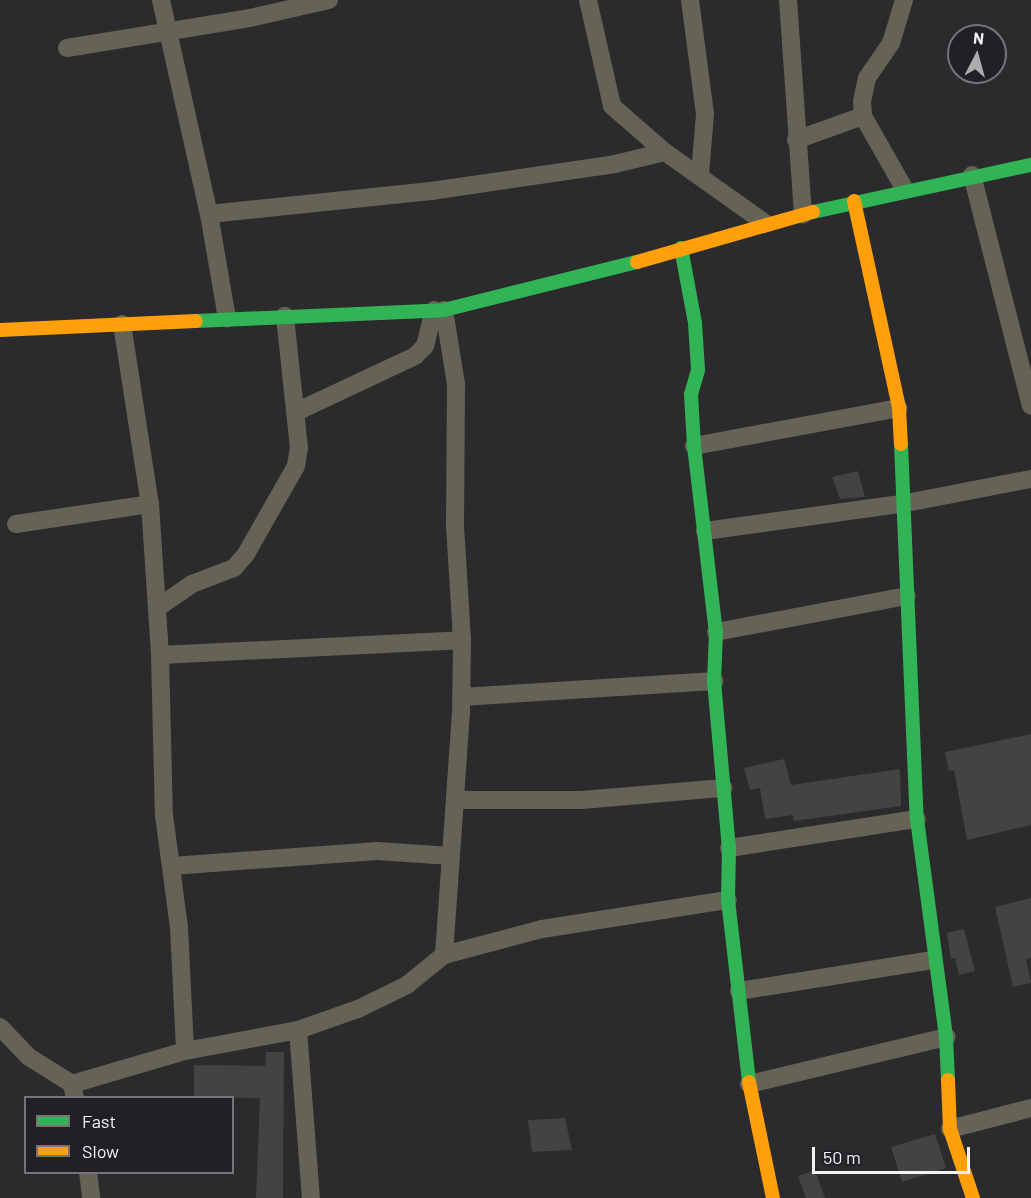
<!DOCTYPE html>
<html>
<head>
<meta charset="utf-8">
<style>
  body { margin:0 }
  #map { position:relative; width:1031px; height:1198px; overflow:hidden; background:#2b2a2c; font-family:Barlow,sans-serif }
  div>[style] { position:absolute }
  .building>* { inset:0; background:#434244 }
  .street>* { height:18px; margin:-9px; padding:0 9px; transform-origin:9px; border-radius:9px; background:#656256 }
  .fast>* { height:14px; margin:-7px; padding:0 7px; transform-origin:7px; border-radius:7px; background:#30b455 }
  .slow>* { height:14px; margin:-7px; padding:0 7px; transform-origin:7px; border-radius:7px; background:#ff9f0a }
  span { translate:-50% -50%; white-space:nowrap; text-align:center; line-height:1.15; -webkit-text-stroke:4.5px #222024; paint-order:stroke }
  .legend { position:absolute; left:24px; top:1096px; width:210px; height:78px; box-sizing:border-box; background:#222024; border:2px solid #767478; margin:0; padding:8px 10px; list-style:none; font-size:18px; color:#f3f2f5 }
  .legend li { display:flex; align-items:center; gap:12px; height:30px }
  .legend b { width:30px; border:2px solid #767478 }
  .north { position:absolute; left:947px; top:24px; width:60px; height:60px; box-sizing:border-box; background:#222024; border:2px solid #767478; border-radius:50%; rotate:6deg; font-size:16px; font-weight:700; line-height:24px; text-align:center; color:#f3f2f5 }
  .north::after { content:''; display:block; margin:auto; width:21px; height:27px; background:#adacaf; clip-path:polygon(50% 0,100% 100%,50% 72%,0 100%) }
  .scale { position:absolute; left:812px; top:1147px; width:158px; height:27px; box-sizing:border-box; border:3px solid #f3f2f5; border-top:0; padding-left:8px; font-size:18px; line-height:21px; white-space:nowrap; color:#f3f2f5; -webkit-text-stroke:4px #222024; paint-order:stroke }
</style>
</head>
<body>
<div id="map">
  <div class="building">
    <i style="clip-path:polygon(858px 471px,865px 497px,840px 499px,832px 477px)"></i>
    <i style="clip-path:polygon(1031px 734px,1031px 825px,967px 840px,954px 770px,949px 771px,945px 752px)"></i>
    <i style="clip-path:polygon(784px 759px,791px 785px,900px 769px,901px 806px,794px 821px,793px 815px,765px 819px,760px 788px,750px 790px,744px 768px)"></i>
    <i style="clip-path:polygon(1031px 898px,1031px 958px,1026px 959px,1031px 983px,1013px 987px,995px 907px)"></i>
    <i style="clip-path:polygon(964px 929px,975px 971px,959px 975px,955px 958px,951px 959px,947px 933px)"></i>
    <i style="clip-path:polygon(266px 1052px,284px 1052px,283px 1198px,256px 1198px,260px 1098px,194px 1097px,194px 1065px,265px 1066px)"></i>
    <i style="clip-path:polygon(565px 1118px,572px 1150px,532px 1152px,528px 1120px)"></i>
    <i style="clip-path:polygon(935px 1134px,946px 1168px,902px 1182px,891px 1147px)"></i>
    <i style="clip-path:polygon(815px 1170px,825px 1198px,806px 1198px,798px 1176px)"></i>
  </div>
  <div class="street">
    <i style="left:161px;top:0;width:219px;rotate:77.4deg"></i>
    <i style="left:209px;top:214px;width:106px;rotate:80.2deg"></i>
    <i style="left:588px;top:0;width:109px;rotate:77.2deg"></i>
    <i style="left:612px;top:106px;width:70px;rotate:41deg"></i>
    <i style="left:665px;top:152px;width:123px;rotate:35.4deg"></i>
    <i style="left:690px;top:0;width:115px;rotate:82.5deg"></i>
    <i style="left:705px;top:114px;width:61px;rotate:94.7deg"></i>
    <i style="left:788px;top:0;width:215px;rotate:86deg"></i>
    <i style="left:904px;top:0;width:45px;rotate:106.8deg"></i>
    <i style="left:891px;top:43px;width:42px;rotate:124.4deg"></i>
    <i style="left:867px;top:78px;width:24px;rotate:102deg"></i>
    <i style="left:862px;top:101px;width:15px;rotate:86deg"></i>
    <i style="left:863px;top:116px;width:85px;rotate:60.4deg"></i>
    <i style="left:67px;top:48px;width:185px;rotate:-9.3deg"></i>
    <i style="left:250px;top:18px;width:81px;rotate:-12.8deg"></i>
    <i style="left:796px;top:140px;width:71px;rotate:-19.7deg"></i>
    <i style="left:972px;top:175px;width:238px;rotate:75.7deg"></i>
    <i style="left:209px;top:214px;width:223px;rotate:-5.9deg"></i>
    <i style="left:431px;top:191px;width:186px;rotate:-8.3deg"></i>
    <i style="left:615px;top:164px;width:51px;rotate:-13.5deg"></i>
    <i style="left:122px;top:324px;width:182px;rotate:81.2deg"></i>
    <i style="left:150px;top:504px;width:151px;rotate:86.2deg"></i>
    <i style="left:160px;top:655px;width:160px;rotate:88.6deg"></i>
    <i style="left:164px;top:815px;width:113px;rotate:82.4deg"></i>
    <i style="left:179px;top:927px;width:124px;rotate:87.2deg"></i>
    <i style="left:296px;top:412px;width:132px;rotate:-25.2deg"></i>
    <i style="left:415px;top:356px;width:14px;rotate:-45deg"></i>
    <i style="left:425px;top:346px;width:37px;rotate:-76deg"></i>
    <i style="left:694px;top:446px;width:208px;rotate:-10.5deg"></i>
    <i style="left:16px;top:524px;width:135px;rotate:-8.5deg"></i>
    <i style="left:705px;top:531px;width:203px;rotate:-7.9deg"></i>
    <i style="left:906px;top:503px;width:127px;rotate:-10.9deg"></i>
    <i style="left:157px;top:608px;width:42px;rotate:-34.4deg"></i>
    <i style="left:192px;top:584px;width:45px;rotate:-20.9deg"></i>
    <i style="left:234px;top:568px;width:18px;rotate:-49deg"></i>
    <i style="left:246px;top:554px;width:101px;rotate:-60.4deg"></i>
    <i style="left:296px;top:466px;width:18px;rotate:-81deg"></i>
    <i style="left:299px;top:448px;width:133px;rotate:-96.1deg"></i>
    <i style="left:716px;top:632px;width:194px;rotate:-10.7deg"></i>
    <i style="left:160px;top:655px;width:302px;rotate:-2.8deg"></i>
    <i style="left:461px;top:697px;width:254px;rotate:-3.6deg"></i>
    <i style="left:456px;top:800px;width:126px"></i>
    <i style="left:582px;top:800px;width:142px;rotate:-4.9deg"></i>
    <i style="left:729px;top:848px;width:190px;rotate:-8.8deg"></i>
    <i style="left:172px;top:866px;width:206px;rotate:-4.2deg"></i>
    <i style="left:377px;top:851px;width:74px;rotate:3.9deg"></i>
    <i style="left:444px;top:955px;width:242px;rotate:-86deg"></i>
    <i style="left:461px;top:714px;width:74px;rotate:-89.2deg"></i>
    <i style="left:462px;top:640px;width:113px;rotate:-93.5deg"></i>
    <i style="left:455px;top:527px;width:143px;rotate:-89.6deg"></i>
    <i style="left:456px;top:384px;width:75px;rotate:-99.2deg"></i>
    <i style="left:739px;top:991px;width:196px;rotate:-9.1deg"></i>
    <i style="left:0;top:1027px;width:42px;rotate:46deg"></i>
    <i style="left:29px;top:1057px;width:51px;rotate:32.1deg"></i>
    <i style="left:72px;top:1084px;width:14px;rotate:78deg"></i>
    <i style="left:298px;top:1030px;width:169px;rotate:85.6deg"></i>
    <i style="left:72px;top:1084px;width:118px;rotate:-16.3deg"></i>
    <i style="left:185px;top:1051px;width:115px;rotate:-10.5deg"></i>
    <i style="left:298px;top:1030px;width:64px;rotate:-19.3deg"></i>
    <i style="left:358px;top:1009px;width:55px;rotate:-26.1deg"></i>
    <i style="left:407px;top:985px;width:48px;rotate:-39deg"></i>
    <i style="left:444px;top:955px;width:101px;rotate:-14.9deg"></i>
    <i style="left:542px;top:929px;width:188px;rotate:-8.9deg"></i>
    <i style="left:749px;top:1084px;width:203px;rotate:-13.4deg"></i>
    <i style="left:950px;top:1129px;width:84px;rotate:-14.5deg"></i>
    <i style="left:88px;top:1172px;width:26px;rotate:83deg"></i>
  </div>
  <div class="fast">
    <i style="left:813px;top:212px;width:223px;rotate:-12.2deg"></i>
    <i style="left:681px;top:248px;width:76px;rotate:79.4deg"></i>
    <i style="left:695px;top:323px;width:47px;rotate:86.3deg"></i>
    <i style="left:698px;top:370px;width:25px;rotate:106deg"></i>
    <i style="left:691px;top:394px;width:52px;rotate:86.7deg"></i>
    <i style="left:694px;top:446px;width:187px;rotate:83.3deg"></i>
    <i style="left:716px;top:632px;width:49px;rotate:92.3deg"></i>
    <i style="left:714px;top:681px;width:168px;rotate:84.9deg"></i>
    <i style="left:729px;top:848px;width:52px;rotate:91.1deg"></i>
    <i style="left:728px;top:900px;width:183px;rotate:83.4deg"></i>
    <i style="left:196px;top:321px;width:248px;rotate:-2.5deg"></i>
    <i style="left:444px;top:310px;width:199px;rotate:-14deg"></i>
    <i style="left:901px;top:444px;width:375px;rotate:87.6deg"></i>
    <i style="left:917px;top:819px;width:220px;rotate:82.4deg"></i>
    <i style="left:946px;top:1037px;width:43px;rotate:87.3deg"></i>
  </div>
  <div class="slow">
    <i style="left:854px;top:201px;width:212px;rotate:77.7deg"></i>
    <i style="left:899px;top:408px;width:36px;rotate:87deg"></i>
    <i style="left:637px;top:262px;width:183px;rotate:-15.9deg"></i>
    <i style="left:0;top:330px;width:196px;rotate:-2.6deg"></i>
    <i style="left:948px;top:1080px;width:49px;rotate:87.7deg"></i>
    <i style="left:950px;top:1129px;width:73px;rotate:71.6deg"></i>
    <i style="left:749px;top:1082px;width:118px;rotate:78.3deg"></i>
  </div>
  <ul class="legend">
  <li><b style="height:8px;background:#30b455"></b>Fast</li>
  <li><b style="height:8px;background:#ff9f0a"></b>Slow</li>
  </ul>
  <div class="north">N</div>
  <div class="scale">50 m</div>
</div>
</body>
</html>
